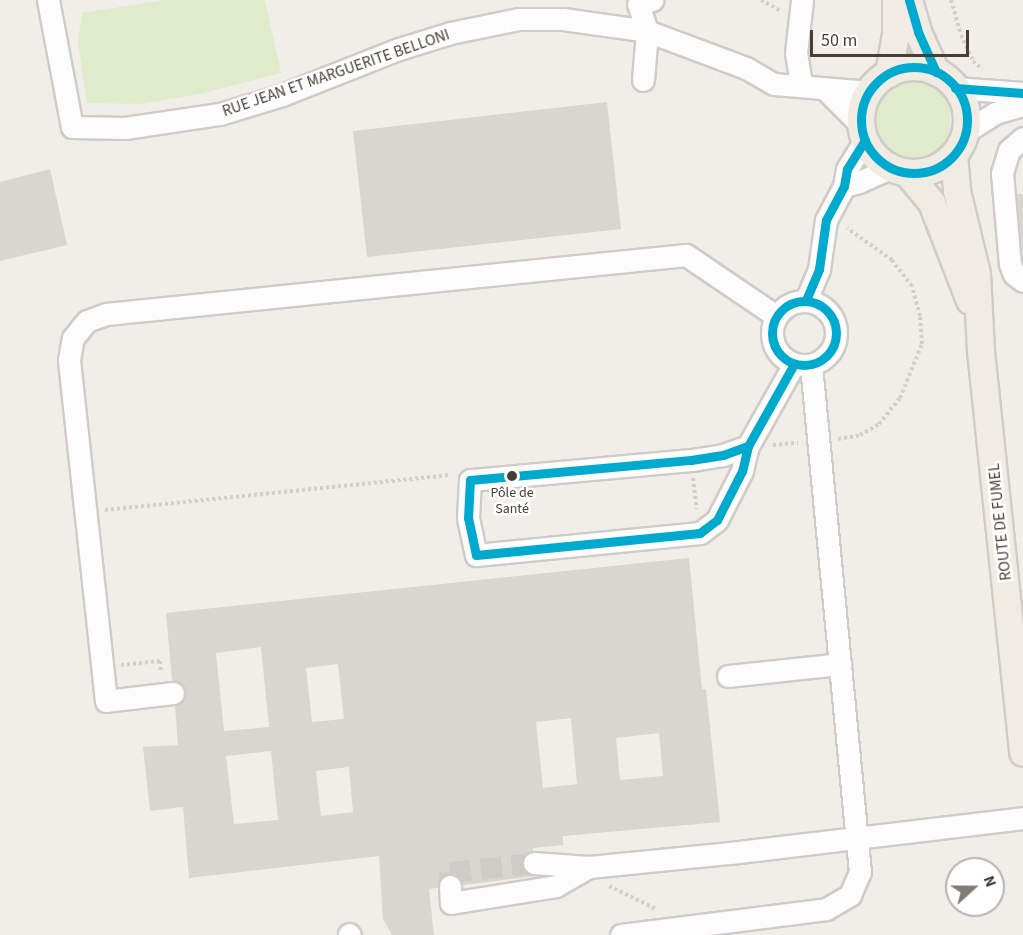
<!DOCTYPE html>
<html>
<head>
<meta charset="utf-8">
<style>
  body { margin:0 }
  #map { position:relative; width:1023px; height:935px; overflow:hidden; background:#f1eeea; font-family:"Source Sans 3",sans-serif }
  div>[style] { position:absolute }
  .green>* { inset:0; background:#dfebca }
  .round { border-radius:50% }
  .building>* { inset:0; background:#d9d5d1 }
  .minor-tunnel>* { height:21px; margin-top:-10.5px; transform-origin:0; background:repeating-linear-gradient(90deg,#cfcbc6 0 21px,transparent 0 31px) }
  .path>* { height:4px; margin-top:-2px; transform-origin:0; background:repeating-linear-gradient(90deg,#d1cecb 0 3px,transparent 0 6px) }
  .roads { filter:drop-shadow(2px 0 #cfccc7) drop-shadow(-2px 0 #cfccc7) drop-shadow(0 2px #cfccc7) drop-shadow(0 -2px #cfccc7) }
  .minor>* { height:21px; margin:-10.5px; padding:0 10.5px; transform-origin:10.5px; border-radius:10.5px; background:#fdfcfc }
  .minor>.ring { margin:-10.5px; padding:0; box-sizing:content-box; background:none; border:21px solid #fdfcfc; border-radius:50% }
  .major>* { height:26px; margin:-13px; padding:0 13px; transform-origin:13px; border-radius:13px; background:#f1ece3 }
  .major>.ring { margin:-13px; padding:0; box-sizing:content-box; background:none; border:26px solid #f1ece3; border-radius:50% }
  .bus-1>* { height:9px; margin:-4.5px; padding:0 4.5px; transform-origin:4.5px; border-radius:4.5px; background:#00a9ce }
  .bus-1>.ring { margin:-4.5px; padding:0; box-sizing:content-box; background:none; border:9px solid #00a9ce; border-radius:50% }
  .dots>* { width:16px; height:16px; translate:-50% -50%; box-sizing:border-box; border:3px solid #fff; border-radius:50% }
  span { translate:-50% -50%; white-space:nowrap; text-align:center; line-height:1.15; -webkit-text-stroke:5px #fff; paint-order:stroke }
  .bus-label { font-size:14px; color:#473f36 }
  .street-label { font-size:16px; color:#473f36 }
  .north { position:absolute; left:945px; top:857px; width:60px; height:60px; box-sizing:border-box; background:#fff; border:2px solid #b5b2af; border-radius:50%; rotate:69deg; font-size:16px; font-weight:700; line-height:24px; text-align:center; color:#473f36 }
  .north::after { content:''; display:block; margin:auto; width:21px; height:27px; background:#827c75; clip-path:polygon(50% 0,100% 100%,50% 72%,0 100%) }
  .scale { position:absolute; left:810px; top:30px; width:159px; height:27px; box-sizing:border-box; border:3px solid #473f36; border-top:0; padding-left:8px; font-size:18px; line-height:21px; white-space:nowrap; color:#473f36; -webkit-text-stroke:4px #fff; paint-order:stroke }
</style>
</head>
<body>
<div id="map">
  <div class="green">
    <i style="clip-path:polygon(164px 0,265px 0,281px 73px,204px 93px,142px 104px,87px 103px,78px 42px,82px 13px)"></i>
    <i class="round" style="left:873px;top:81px;width:78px;height:78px"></i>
  </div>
  <div class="building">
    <i style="clip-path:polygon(607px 102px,621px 229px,367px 257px,353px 131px)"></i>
    <i style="clip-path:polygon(50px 169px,67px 245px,0 261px,0 182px)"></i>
    <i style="clip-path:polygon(1017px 194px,1023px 194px,1023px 250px,1022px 250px)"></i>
    <i style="clip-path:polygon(evenodd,689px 558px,702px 689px,706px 689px,720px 822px,563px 836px,563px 845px,533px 848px,533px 851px,523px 856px,523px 869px,535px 876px,463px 885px,456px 875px,444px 875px,437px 888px,429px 889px,434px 935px,392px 935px,383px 919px,379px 856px,189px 878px,183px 807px,150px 811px,143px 747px,178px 745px,175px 706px,181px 703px,186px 692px,183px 685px,172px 680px,166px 613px,689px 558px,261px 647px,269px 727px,224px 731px,216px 653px,261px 647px,689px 558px,338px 664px,344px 719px,312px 722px,306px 668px,338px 664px,689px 558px,571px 718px,577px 784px,543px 788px,536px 722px,571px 718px,689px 558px,659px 733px,663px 776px,620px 780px,616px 738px,659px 733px,689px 558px,271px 751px,278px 820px,234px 824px,226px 756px,271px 751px,689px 558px,349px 767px,353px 812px,321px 816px,316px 771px,349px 767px)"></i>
  </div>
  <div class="minor-tunnel">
    <i style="left:450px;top:886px;width:14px;rotate:-90deg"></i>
    <i style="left:450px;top:872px;width:84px;rotate:-6.1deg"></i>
  </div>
  <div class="path">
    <i style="left:761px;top:0;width:23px;rotate:29deg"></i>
    <i style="left:951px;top:0;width:36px;rotate:74deg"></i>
    <i style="left:961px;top:35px;width:29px;rotate:65deg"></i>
    <i style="left:973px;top:61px;width:12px;rotate:42deg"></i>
    <i style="left:838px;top:439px;width:22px;rotate:-10deg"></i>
    <i style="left:860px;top:435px;width:22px;rotate:-30deg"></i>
    <i style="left:879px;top:424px;width:33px;rotate:-51deg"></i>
    <i style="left:900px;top:398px;width:58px;rotate:-67.8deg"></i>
    <i style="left:922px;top:344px;width:28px;rotate:-94deg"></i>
    <i style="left:920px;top:316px;width:31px;rotate:-105deg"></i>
    <i style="left:912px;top:286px;width:33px;rotate:-128deg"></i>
    <i style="left:892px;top:260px;width:55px;rotate:-144.6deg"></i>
    <i style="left:773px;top:445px;width:25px;rotate:-5deg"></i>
    <i style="left:693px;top:478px;width:31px;rotate:83deg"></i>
    <i style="left:105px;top:510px;width:347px;rotate:-5.8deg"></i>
    <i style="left:121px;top:665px;width:39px;rotate:-6deg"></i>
    <i style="left:160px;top:661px;width:12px;rotate:85deg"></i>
    <i style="left:609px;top:886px;width:52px;rotate:26.1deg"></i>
  </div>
  <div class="roads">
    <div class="minor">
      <i style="left:48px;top:0;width:129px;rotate:79.3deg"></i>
      <i style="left:72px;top:127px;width:53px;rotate:1.1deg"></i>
      <i style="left:125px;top:128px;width:96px;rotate:-8.4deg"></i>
      <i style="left:220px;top:114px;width:65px;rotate:-17deg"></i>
      <i style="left:282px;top:95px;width:126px;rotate:-21.5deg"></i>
      <i style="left:399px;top:49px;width:53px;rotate:-17.4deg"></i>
      <i style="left:450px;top:33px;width:70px;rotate:-11.5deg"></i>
      <i style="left:519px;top:19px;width:44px"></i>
      <i style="left:563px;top:19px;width:85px;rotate:8.1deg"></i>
      <i style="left:647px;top:31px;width:106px;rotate:20.5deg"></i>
      <i style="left:746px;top:68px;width:32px;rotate:30deg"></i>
      <i style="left:774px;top:84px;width:96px;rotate:4.8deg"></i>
      <i style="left:643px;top:80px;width:49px;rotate:-85.3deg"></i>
      <i style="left:647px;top:31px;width:28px;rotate:-108deg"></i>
      <i style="left:638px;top:4px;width:15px;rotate:-16deg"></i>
      <i style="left:801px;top:84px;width:31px;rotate:-99deg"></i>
      <i style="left:796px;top:53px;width:53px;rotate:-83.5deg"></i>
      <i style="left:955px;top:88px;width:68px;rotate:4.2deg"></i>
      <i style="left:825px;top:89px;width:52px;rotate:45deg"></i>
      <i style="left:965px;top:132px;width:36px;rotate:-32deg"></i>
      <i style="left:995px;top:113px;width:29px;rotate:-16deg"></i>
      <i style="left:1023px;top:138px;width:18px;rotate:139deg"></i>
      <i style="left:1009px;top:150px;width:24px;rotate:107deg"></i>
      <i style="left:1002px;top:173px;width:91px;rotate:85deg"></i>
      <i style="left:1010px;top:264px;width:11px;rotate:68deg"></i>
      <i style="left:1014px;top:274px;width:11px;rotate:38deg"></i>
      <i style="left:844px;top:186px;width:16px;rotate:-15deg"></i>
      <i style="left:859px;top:182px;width:35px;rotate:-24deg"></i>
      <i style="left:806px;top:300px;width:34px;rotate:-67deg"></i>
      <i style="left:819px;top:269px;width:49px;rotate:-81.9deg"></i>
      <i style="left:826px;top:220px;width:38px;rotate:-62deg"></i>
      <i style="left:844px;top:186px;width:17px;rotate:-80deg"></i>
      <i style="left:847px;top:169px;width:34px;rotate:-58deg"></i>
      <i class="ring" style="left:772px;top:301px;width:43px;height:43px"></i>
      <i style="left:748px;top:446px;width:27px;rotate:160deg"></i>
      <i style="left:723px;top:455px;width:32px;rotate:171deg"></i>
      <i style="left:691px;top:460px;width:222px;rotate:174.8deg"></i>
      <i style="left:470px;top:480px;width:38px;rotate:93deg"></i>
      <i style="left:468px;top:518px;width:38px;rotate:78deg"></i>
      <i style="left:476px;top:555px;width:225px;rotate:-5.6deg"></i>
      <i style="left:700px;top:533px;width:21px;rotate:-37deg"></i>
      <i style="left:717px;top:520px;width:55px;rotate:-63deg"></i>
      <i style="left:742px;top:471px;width:26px;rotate:-77deg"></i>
      <i style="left:748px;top:446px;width:94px;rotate:-60.7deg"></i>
      <i style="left:728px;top:676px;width:113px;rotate:-6.1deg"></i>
      <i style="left:173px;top:693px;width:67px;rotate:173.2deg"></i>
      <i style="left:106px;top:701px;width:343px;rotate:-96.2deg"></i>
      <i style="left:69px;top:360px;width:22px;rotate:-80deg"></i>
      <i style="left:73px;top:338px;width:22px;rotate:-51deg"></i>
      <i style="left:87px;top:321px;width:20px;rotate:-20deg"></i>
      <i style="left:106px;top:314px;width:583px;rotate:-5.81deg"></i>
      <i style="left:686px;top:255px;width:109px;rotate:34.1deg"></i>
      <i style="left:534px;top:863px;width:55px;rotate:4.2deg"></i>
      <i style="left:589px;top:867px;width:142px;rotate:-5.7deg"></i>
      <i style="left:730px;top:853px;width:295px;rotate:-6.8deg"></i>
      <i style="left:450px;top:886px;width:17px;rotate:87deg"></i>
      <i style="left:451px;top:903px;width:106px;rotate:-9.2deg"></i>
      <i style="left:556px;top:886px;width:38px;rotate:-30deg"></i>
      <i style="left:349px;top:934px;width:1px;rotate:45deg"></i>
      <i style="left:621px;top:935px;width:207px;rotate:-7.2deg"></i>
      <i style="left:826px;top:909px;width:28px;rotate:-30deg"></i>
      <i style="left:850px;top:895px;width:25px;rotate:-67deg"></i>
      <i style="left:860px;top:872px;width:509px;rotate:-95.52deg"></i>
    </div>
    <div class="major">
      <i style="left:909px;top:0;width:33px;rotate:74deg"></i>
      <i style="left:918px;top:32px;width:44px;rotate:65.8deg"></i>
      <i class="ring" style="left:861px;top:67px;width:80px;height:80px"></i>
      <i style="left:889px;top:74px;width:41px;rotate:-80.1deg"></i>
      <i style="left:896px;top:34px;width:34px;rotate:-90deg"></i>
      <i style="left:954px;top:155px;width:36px;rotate:85deg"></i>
      <i style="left:957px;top:191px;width:85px;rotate:76.5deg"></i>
      <i style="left:977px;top:274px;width:77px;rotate:87deg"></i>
      <i style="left:981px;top:351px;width:404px;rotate:84deg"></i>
      <i style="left:907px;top:173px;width:39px;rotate:50deg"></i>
      <i style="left:932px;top:203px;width:105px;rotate:68.8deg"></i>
    </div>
  </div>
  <div class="bus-1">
    <i style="left:909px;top:0;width:33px;rotate:74deg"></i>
    <i style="left:918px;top:32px;width:44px;rotate:65.8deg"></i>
    <i class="ring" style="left:861px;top:67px;width:97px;height:97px"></i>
    <i style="left:955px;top:88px;width:68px;rotate:4.2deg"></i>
    <i style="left:806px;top:300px;width:34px;rotate:-67deg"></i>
    <i style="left:819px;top:269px;width:49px;rotate:-81.9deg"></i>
    <i style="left:826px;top:220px;width:38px;rotate:-62deg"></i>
    <i style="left:844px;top:186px;width:17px;rotate:-80deg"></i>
    <i style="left:847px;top:169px;width:34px;rotate:-58deg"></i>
    <i class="ring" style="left:772px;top:301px;width:55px;height:55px"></i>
    <i style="left:748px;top:446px;width:26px;rotate:103deg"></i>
    <i style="left:742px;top:471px;width:55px;rotate:117deg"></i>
    <i style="left:717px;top:520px;width:21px;rotate:143deg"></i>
    <i style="left:700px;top:533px;width:225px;rotate:174.4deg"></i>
    <i style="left:476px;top:555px;width:38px;rotate:-102deg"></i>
    <i style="left:468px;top:518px;width:38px;rotate:-87deg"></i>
    <i style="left:470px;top:480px;width:222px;rotate:-5.2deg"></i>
    <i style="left:691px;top:460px;width:32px;rotate:-9deg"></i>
    <i style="left:723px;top:455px;width:27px;rotate:-20deg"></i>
    <i style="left:748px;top:446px;width:94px;rotate:-60.7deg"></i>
  </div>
  <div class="dots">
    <i style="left:512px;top:476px;background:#473f36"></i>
  </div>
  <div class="bus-label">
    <span style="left:512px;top:501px">Pôle de<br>Santé</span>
  </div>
  <div class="street-label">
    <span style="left:336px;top:73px;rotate:-19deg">RUE JEAN ET MARGUERITE BELLONI</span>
    <span style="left:1000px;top:522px;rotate:-96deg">ROUTE DE FUMEL</span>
  </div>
  <div class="north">N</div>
  <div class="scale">50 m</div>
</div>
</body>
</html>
